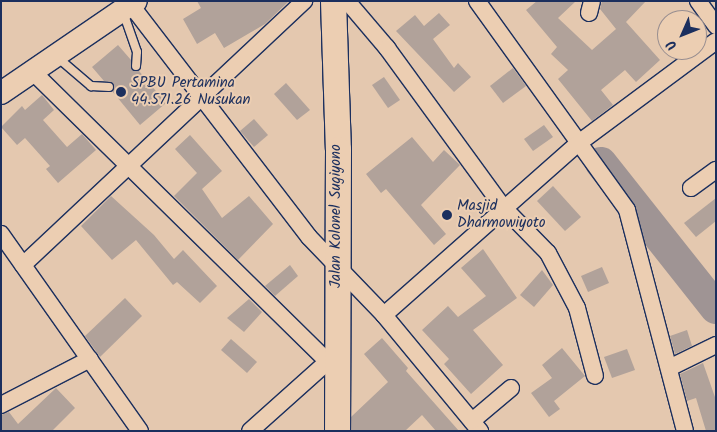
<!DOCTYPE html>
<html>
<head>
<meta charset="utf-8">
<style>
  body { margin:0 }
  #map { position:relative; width:717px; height:432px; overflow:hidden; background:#e4c8af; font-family:Kalam,sans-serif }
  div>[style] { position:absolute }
  .river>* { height:32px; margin:-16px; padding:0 16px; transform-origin:16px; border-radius:16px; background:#9f9494 }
  .building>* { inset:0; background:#b1a29a }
  .roads { filter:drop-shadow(1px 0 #1b2f5e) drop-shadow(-1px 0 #1b2f5e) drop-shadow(0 1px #1b2f5e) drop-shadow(0 -1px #1b2f5e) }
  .service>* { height:8px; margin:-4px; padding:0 4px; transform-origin:4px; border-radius:4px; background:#ecceb2 }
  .minor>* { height:16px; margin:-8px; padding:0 8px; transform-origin:8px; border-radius:8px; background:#ecceb2 }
  .secondary>* { height:22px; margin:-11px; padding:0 11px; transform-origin:11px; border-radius:11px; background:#ecceb2 }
  .primary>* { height:25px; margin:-12.5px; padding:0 12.5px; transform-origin:12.5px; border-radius:12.5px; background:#ecceb2 }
  .dots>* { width:14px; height:14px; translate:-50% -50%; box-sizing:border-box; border:2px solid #ecceb2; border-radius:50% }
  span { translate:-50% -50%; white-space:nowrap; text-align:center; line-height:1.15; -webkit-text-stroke:4px #ecceb2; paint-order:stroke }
  .poi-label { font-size:15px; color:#1b2f5e }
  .left { translate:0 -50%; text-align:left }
  .street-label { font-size:15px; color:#1b2f5e }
  .frame { position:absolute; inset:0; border:2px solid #1b2f5e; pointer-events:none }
  .north { position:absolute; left:657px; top:10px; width:50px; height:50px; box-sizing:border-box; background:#ecceb2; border:1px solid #988e90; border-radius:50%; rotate:226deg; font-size:14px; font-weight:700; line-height:20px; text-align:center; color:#1b2f5e }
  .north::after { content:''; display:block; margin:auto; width:18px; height:22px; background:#1b2f5e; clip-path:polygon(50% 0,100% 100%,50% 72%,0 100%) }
</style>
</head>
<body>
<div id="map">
  <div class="river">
    <i style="left:601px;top:163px;width:185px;rotate:51.6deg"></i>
  </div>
  <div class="building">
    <i style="clip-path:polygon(197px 1px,289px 1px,265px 24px,224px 48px,215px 33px,197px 44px,183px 19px,201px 8px)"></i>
    <i style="clip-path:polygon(537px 1px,576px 1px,558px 18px,592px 50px,616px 29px,600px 9px,602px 1px,646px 1px,626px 22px,660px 60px,636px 82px,625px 70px,601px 90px,613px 105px,592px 121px,558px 79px,568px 70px,551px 54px,557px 47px,526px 10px)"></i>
    <i style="clip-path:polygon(439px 13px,450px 25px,433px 39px,454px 68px,458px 63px,471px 77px,454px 92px,396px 31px,415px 15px,424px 26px)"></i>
    <i style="clip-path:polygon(118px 45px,131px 60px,131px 69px,139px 71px,166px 103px,140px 125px,112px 91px,114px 84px,104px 81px,92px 67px)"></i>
    <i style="clip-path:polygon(513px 68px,526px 86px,503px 103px,490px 86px)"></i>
    <i style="clip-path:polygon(384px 77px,400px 100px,388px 108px,372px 85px)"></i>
    <i style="clip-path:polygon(286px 83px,310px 110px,297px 120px,274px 94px)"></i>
    <i style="clip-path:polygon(42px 95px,54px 110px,43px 120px,67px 147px,82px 134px,96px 150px,58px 183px,46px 169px,50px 166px,25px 138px,17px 145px,1px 127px,22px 106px,25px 110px)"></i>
    <i style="clip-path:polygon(254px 119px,268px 135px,254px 147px,240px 131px)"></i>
    <i style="clip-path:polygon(544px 125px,553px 137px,533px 151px,524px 139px)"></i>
    <i style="clip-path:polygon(190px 135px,222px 171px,202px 189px,222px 218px,249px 196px,273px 224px,238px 260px,174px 196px,197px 173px,175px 149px)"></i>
    <i style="clip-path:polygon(412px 137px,433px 162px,444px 150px,460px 165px,421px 205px,446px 234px,434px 245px,386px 189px,381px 193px,366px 174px)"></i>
    <i style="clip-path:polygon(553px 186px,581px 217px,565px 231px,537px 201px)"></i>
    <i style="clip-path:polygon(111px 196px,154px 235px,174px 259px,183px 250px,217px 286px,200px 303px,177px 282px,173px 285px,136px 240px,112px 260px,81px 226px)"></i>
    <i style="clip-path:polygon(716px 198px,716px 221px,696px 237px,684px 223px)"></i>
    <i style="clip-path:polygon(483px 249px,517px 298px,473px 330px,503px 365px,471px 394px,444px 364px,449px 359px,422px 330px,448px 306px,458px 317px,486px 296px,461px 268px)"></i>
    <i style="clip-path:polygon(290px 265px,298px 276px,275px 296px,265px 286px)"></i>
    <i style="clip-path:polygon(602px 267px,609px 283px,588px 292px,581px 276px)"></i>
    <i style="clip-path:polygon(542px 270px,553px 285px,534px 307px,520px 295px)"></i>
    <i style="clip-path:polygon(125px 298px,142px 316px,100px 357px,85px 336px)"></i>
    <i style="clip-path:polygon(249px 299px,262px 312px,244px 332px,227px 318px)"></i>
    <i style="clip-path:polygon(687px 330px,692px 346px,675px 354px,670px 336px)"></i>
    <i style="clip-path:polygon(382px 338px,408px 368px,406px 371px,459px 431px,436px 431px,422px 415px,405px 431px,351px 431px,351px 417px,388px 382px,364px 354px)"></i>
    <i style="clip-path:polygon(231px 339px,257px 362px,247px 373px,221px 350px)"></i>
    <i style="clip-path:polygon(562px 348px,585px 376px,554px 401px,560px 409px,549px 417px,531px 393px,552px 378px,542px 365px)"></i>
    <i style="clip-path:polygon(627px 349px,635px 370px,612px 378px,604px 357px)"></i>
    <i style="clip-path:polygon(703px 363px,716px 400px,716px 431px,706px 431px,696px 398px,687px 401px,680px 374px)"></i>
    <i style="clip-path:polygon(56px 388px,75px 408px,52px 431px,1px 431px,1px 415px,9px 412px,18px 424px)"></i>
  </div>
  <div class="roads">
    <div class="service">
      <i style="left:123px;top:12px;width:42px;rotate:70.7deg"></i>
      <i style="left:137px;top:52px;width:14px;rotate:94deg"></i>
      <i style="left:57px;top:57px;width:45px;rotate:40.5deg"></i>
      <i style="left:91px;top:86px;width:18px;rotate:3deg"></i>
    </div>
    <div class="minor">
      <i style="left:347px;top:1px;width:62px;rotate:49.6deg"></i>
      <i style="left:387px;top:48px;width:197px;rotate:53.9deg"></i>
      <i style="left:503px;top:207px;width:64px;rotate:45.6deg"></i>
      <i style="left:548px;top:253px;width:62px;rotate:62.2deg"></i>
      <i style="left:577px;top:308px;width:70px;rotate:75.2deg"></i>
      <i style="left:477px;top:1px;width:257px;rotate:54.3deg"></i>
      <i style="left:627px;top:210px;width:228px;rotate:75.3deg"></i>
      <i style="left:698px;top:1px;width:31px;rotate:54deg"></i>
      <i style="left:131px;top:5px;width:292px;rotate:52.5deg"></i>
      <i style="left:309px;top:237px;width:108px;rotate:46.1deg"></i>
      <i style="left:384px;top:315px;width:151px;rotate:50.4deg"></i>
      <i style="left:589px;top:13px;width:12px;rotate:-76deg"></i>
      <i style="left:32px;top:71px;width:415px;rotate:44.5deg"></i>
      <i style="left:691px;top:188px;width:31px;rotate:-36deg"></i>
      <i style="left:1px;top:234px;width:241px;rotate:54.8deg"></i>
      <i style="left:23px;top:265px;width:386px;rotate:-43.2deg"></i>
      <i style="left:384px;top:315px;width:256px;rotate:-41.5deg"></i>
      <i style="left:576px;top:145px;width:174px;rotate:-36.6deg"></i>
      <i style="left:669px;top:368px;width:52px;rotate:-26.1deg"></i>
      <i style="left:1px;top:405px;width:100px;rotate:-27.3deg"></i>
      <i style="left:472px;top:421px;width:51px;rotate:-40.2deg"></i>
      <i style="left:250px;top:431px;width:114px;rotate:-41.8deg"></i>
    </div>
    <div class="secondary">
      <i style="left:1px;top:93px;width:163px;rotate:-34.3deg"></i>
    </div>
    <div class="primary">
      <i style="left:333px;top:1px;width:148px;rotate:88.1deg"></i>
      <i style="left:338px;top:149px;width:282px;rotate:90.2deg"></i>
    </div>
  </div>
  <div class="dots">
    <i style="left:121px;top:92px;background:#1b2f5e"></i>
    <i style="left:447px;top:215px;background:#1b2f5e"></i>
  </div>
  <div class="poi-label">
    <span class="left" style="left:131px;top:92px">SPBU Pertamina<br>44.571.26 Nusukan</span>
    <span class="left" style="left:457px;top:215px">Masjid<br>Dharmowiyoto</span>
  </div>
  <div class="street-label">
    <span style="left:337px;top:216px;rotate:-90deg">Jalan Kolonel Sugiyono</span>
  </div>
  <div class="frame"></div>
  <div class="north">U</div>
</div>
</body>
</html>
